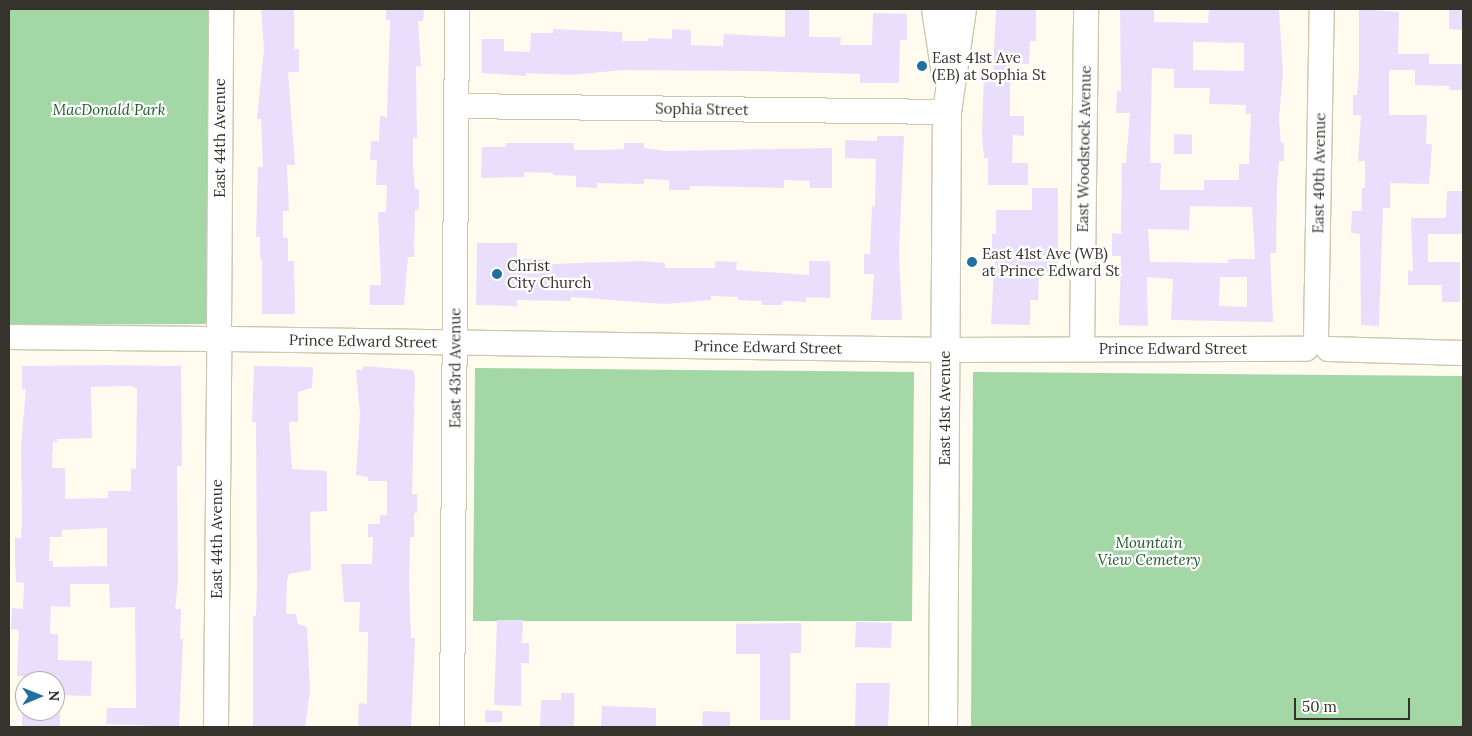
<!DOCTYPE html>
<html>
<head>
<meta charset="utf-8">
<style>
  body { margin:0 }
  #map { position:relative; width:1472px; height:736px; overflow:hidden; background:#fffbee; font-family:Lora,serif }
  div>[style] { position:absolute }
  .green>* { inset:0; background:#a3d7a6 }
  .building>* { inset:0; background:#e9dffd }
  .roads { filter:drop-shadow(1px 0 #cdc7b2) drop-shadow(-1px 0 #cdc7b2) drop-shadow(0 1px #cdc7b2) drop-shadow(0 -1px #cdc7b2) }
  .minor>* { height:24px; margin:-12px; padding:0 12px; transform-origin:12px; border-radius:12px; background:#fff }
  .major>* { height:28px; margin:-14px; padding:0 14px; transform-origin:14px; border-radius:14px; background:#fff }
  .dots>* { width:14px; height:14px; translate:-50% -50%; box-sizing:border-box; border:2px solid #fff; border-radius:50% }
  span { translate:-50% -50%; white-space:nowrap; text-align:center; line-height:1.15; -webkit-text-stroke:4.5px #fff; paint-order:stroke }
  .poi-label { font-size:15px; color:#35332b }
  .left { translate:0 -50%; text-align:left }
  .street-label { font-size:15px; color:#35332b }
  .park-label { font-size:15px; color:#1e5d27; font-style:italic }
  .frame { position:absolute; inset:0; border:10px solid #35332b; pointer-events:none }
  .north { position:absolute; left:15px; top:671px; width:50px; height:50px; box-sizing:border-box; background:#fff; border:1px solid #aeadaa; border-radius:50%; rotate:89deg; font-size:14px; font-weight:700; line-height:20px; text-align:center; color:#35332b }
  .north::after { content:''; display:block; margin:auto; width:18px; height:22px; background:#216fa1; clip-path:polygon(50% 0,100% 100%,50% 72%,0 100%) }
  .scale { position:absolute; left:1294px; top:698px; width:116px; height:22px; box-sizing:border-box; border:2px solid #35332b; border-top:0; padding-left:6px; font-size:15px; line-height:18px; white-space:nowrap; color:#35332b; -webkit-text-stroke:4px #fff; paint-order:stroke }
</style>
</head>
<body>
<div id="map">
  <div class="green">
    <i style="clip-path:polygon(9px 9px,214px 9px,210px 25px,206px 301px,210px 313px,205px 324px,9px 325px)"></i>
    <i style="clip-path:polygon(475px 368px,914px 372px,912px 621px,473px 621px)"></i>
    <i style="clip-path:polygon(973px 372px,1463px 376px,1463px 727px,971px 727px)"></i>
  </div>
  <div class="building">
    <i style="clip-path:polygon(261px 9px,294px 9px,294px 49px,299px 49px,299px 72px,288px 72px,295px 165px,287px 165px,289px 211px,283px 211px,283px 237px,288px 238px,288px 261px,294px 261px,295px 314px,262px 314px,262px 259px,260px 259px,260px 237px,256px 237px,258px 167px,263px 167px,261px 119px,257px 119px,264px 49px)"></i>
    <i style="clip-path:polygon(386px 9px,424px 9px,423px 21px,418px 21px,421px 66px,416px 66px,417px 138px,413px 138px,413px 165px,415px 189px,419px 189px,419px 210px,415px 210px,414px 257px,408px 257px,404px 305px,370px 305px,370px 285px,381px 285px,378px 212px,386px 212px,387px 185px,376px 185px,377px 160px,370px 160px,371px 141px,379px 141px,380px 116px,387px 117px,390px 20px,386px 20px)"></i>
    <i style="clip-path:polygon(785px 9px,809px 9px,809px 37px,841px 37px,840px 45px,872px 45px,873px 13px,907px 14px,907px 40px,900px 40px,899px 83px,860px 83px,860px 74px,753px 71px,622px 70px,573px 75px,526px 73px,526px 76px,482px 73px,482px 39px,504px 39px,504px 51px,530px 52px,531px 33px,553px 33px,553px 29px,622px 32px,622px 41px,648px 41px,648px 38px,672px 39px,672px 29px,691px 30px,691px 45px,723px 46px,724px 34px,785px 37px)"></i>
    <i style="clip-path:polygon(996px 9px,1036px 9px,1036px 41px,1030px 41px,1029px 64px,1012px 64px,1010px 88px,1010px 116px,1024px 116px,1024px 136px,1013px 135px,1012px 163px,1028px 163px,1028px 185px,988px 185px,988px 158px,984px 158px,982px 135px,984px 70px,993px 70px)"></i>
    <i style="clip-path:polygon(evenodd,1120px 9px,1154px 9px,1154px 22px,1208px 23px,1209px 9px,1279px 9px,1283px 72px,1279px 119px,1281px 143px,1284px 143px,1284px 161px,1279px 161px,1277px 185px,1276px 253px,1270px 253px,1273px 322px,1171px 320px,1173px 279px,1147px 277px,1148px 326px,1119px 325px,1121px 256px,1112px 256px,1112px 233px,1121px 234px,1122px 163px,1126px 163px,1130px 113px,1116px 113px,1117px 91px,1121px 91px,1120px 9px,1193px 42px,1244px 43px,1244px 71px,1193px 70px,1193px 42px,1120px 9px,1152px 68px,1174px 69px,1174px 88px,1210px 88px,1209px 104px,1246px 105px,1246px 114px,1251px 114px,1249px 164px,1239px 164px,1239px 180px,1204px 180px,1204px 190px,1160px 190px,1161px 163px,1150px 163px,1152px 68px,1120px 9px,1190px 206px,1252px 207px,1255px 259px,1228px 259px,1228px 263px,1150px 262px,1148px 229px,1189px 230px,1190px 206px,1120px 9px,1220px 277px,1247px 277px,1247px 307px,1219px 306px,1220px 277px)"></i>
    <i style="clip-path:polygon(1359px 9px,1399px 12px,1398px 54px,1429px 54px,1429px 64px,1463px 64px,1463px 90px,1449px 90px,1449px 86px,1415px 85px,1415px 70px,1389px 70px,1389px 115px,1427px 115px,1426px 144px,1432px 144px,1431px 160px,1429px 184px,1390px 183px,1390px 208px,1383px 208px,1379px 326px,1361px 325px,1360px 234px,1351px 233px,1352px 211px,1362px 211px,1362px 188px,1365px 188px,1365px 161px,1358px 161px,1361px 115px,1353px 115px,1353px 95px,1357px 95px,1359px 72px)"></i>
    <i style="clip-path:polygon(1449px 9px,1463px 9px,1463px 30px,1449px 29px)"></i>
    <i style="clip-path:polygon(1174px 134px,1192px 135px,1192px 154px,1174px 154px)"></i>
    <i style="clip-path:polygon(877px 136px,904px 136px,899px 252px,902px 320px,871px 320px,874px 274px,864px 274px,864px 254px,870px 254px,872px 206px,875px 206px,876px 159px,845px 158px,845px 140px,877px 141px)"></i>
    <i style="clip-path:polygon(506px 143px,574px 143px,574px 150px,599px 150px,624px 149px,624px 143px,644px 143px,644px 148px,667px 151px,832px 148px,832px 188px,810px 188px,810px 181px,784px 180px,784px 188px,690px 186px,690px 190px,669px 190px,669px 180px,644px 179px,644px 184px,597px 183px,597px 188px,576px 187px,576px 176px,553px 175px,553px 173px,524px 172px,524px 177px,481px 178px,482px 147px,506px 147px)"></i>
    <i style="clip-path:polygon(1032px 188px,1058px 188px,1058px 273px,1039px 272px,1038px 300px,1030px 300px,1030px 325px,991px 324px,995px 255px,992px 255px,992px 234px,996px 234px,996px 210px,1032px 210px)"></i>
    <i style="clip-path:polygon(1447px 191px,1462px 191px,1462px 234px,1428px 234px,1428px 262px,1460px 262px,1460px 302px,1442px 302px,1442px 285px,1408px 285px,1408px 270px,1413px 271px,1411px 218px,1446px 218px)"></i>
    <i style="clip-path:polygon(477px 243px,517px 243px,517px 259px,550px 259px,550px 264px,642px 261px,665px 263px,665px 268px,715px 268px,715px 261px,737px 262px,736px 270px,809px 275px,809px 261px,830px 261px,830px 298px,806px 297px,806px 302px,782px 301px,782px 305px,762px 305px,762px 301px,738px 300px,738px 297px,711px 296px,711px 300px,665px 304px,571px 297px,571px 301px,517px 300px,517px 306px,476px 305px)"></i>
    <i style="clip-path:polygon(evenodd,108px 365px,181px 366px,182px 466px,177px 466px,178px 583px,175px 609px,181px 609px,180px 639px,183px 639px,179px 727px,106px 724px,107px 708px,136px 708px,136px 705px,135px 607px,110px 608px,109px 584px,70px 584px,70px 607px,51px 606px,50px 634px,58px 634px,58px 660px,92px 661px,91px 696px,55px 695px,55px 681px,23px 681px,23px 676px,17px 676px,19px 630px,11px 629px,12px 608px,23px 609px,24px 583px,16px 582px,15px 559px,15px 538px,21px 538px,22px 522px,21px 445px,26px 389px,22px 389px,22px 366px,108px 365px,132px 386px,137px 389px,136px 469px,131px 468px,131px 491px,108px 491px,108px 498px,65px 499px,65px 468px,52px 468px,53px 442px,57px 442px,57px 439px,92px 438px,91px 387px,132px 386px,108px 365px,107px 528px,107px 566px,53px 567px,53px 561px,49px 561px,50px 537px,62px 537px,62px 530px,107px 528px)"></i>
    <i style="clip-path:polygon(254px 366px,313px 367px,312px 388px,298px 392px,298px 422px,289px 422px,292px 469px,327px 471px,327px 511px,310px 512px,311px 570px,289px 574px,287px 581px,286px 614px,296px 614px,298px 624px,307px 627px,310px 691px,305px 727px,253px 727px,253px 616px,256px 616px,257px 586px,256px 422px,252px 422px)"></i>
    <i style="clip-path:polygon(363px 366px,413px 370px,415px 376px,412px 494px,417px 494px,417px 513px,414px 513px,414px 537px,410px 537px,409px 581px,411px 638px,415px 638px,411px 727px,358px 727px,359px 703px,367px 704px,368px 632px,359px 632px,360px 602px,344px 602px,341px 564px,372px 564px,373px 537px,368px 537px,368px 524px,380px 524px,380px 515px,387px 515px,387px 481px,368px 481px,368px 477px,356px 475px,360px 415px,356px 370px,363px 370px)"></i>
    <i style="clip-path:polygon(497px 620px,523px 620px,522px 643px,529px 643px,529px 663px,521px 663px,521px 706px,494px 705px)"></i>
    <i style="clip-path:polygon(856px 622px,892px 623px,891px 648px,855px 647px)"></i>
    <i style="clip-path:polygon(801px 623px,801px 653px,790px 653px,790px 720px,760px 720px,760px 654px,736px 654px,736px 624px)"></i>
    <i style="clip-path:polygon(856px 683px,890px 683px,888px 727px,855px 727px)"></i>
    <i style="clip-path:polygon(561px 693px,574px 693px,574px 727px,540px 727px,541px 700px,561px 700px)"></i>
    <i style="clip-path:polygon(602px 706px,656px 708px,656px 727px,601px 727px)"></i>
    <i style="clip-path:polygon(485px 710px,502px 711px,502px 722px,485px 722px)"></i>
    <i style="clip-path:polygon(22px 711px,60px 711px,60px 727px,22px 727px)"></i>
    <i style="clip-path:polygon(703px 711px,730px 712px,730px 727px,702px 727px)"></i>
  </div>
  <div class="roads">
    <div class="minor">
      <i style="left:457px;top:106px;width:490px;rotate:0.7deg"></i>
      <i style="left:219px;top:328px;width:319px;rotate:-89.6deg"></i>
      <i style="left:9px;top:337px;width:199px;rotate:0.6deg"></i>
      <i style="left:1316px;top:338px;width:329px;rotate:-89deg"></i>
      <i style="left:230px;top:339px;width:716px;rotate:0.88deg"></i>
      <i style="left:946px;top:350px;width:360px;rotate:-0.2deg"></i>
      <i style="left:1082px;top:349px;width:340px;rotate:-89.3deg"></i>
      <i style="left:1328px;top:349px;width:135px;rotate:1.7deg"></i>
      <i style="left:216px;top:727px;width:377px;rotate:-89.5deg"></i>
      <i style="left:452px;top:727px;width:718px;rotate:-89.6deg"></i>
    </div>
    <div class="major">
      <i style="left:936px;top:9px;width:66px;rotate:81.3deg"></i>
      <i style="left:943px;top:727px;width:615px;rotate:-89.63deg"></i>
      <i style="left:947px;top:112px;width:104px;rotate:-81.7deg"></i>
    </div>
  </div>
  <div class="dots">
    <i style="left:922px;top:66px;background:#216fa1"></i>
    <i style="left:972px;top:262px;background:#216fa1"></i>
    <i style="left:497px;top:274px;background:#216fa1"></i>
  </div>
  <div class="poi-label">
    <span class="left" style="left:932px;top:66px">East 41st Ave<br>(EB) at Sophia St</span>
    <span class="left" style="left:982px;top:262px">East 41st Ave (WB)<br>at Prince Edward St</span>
    <span class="left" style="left:507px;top:274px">Christ<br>City Church</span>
  </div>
  <div class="street-label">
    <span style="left:702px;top:109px;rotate:1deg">Sophia Street</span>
    <span style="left:220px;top:138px;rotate:-90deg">East 44th Avenue</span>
    <span style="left:1084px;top:149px;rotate:-89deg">East Woodstock Avenue</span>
    <span style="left:1319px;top:173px;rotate:-89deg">East 40th Avenue</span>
    <span style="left:363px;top:341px;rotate:1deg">Prince Edward Street</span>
    <span style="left:768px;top:347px;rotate:1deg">Prince Edward Street</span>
    <span style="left:1173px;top:349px">Prince Edward Street</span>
    <span style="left:455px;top:368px;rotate:-90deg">East 43rd Avenue</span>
    <span style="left:945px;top:408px;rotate:-90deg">East 41st Avenue</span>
    <span style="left:217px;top:539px;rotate:-90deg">East 44th Avenue</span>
  </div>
  <div class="park-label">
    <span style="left:109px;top:110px">MacDonald Park</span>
    <span style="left:1149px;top:551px">Mountain<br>View Cemetery</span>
  </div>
  <div class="frame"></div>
  <div class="north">N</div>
  <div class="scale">50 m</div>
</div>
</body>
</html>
